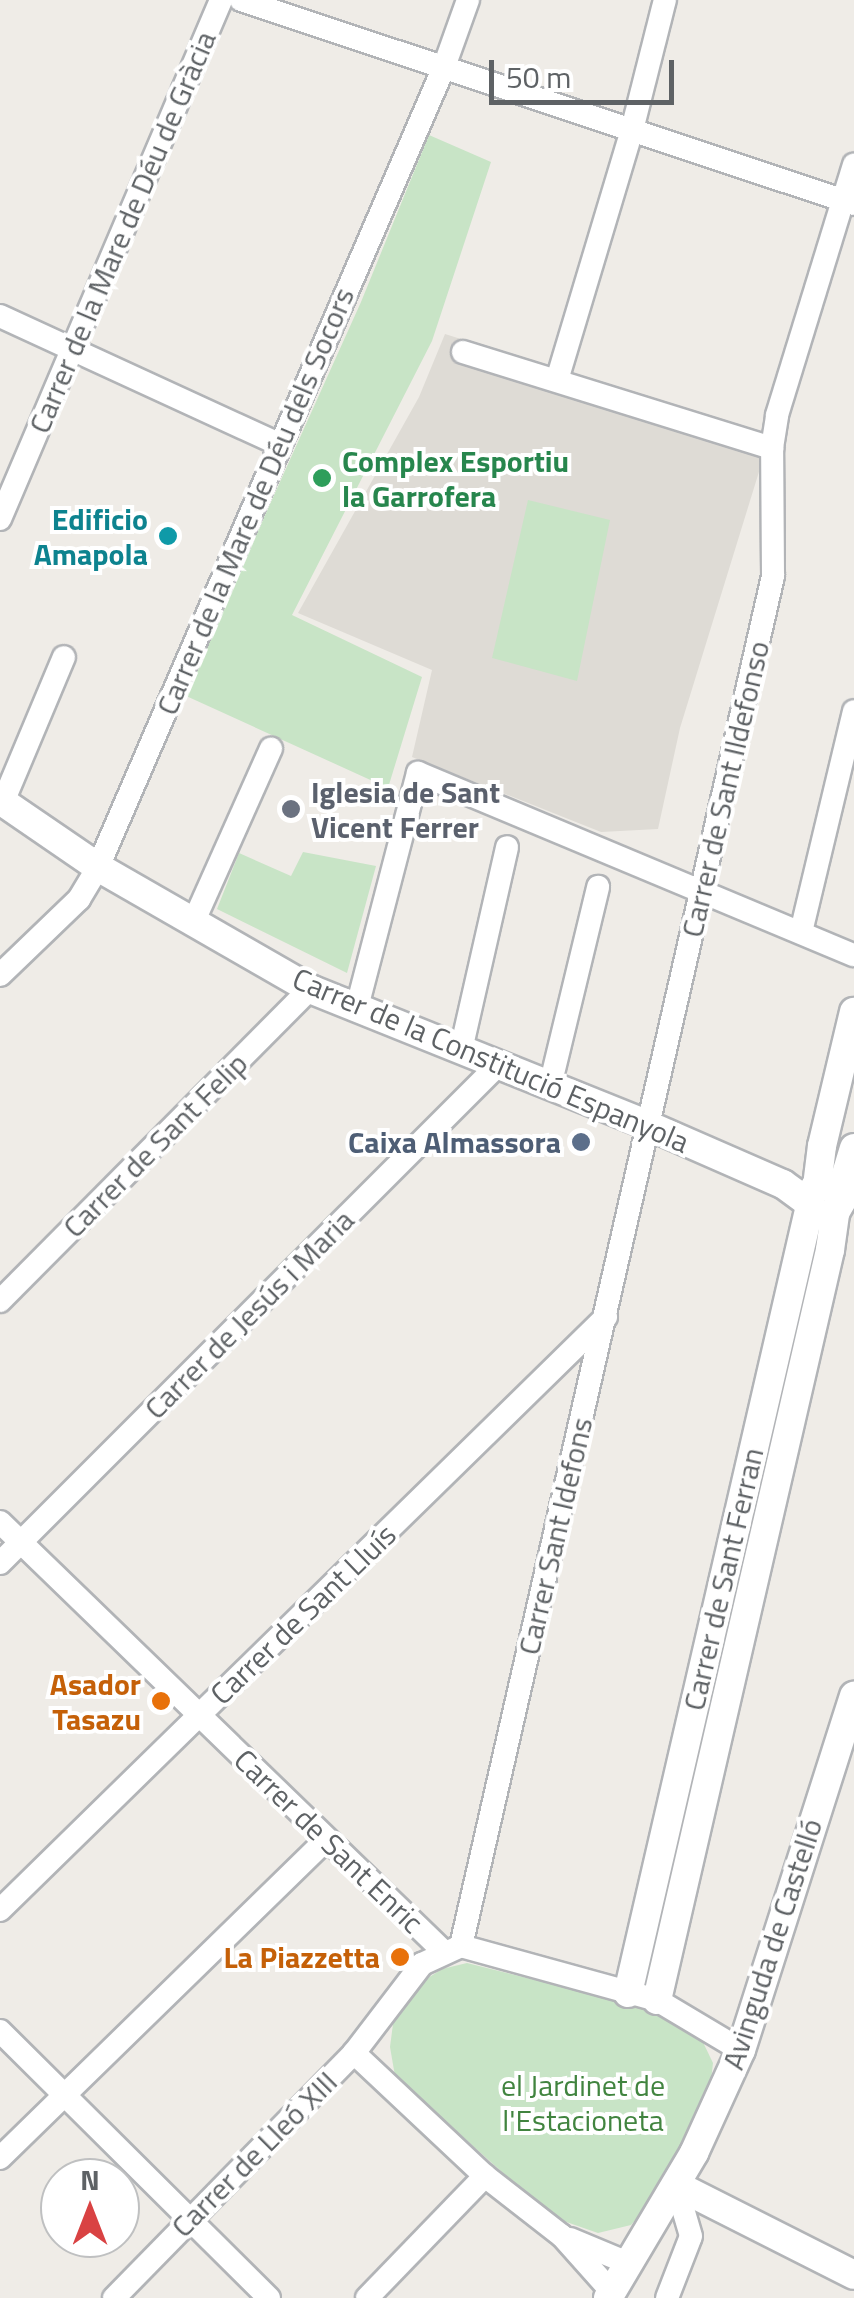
<!DOCTYPE html>
<html>
<head>
<meta charset="utf-8">
<style>
  body { margin:0 }
  #map { position:relative; width:854px; height:2298px; overflow:hidden; background:#efece7; font-family:"Titillium Web",sans-serif }
  div>[style] { position:absolute }
  .education>* { inset:0; background:#dedbd5 }
  .green>* { inset:0; background:#c8e4c6 }
  .roads { filter:drop-shadow(2px 0 #b2b4b7) drop-shadow(-2px 0 #b2b4b7) drop-shadow(0 2px #b2b4b7) drop-shadow(0 -2px #b2b4b7) }
  .minor>* { height:22px; margin:-11px; padding:0 11px; transform-origin:11px; border-radius:11px; background:#fff }
  .tertiary>* { height:28px; margin:-14px; padding:0 14px; transform-origin:14px; border-radius:14px; background:#fff }
  .dots>* { width:28px; height:28px; translate:-50% -50%; box-sizing:border-box; border:5px solid #fff; border-radius:50% }
  span { translate:-50% -50%; white-space:nowrap; text-align:center; line-height:1.15; -webkit-text-stroke:8px #fff; paint-order:stroke }
  .street-label { font-size:30px; color:#5e6265 }
  .leisure-label { font-size:30px; color:#27864d; font-weight:700 }
  .left { translate:0 -50%; text-align:left }
  .culture-label { font-size:30px; color:#0d838f; font-weight:700 }
  .right { translate:-100% -50%; text-align:right }
  .worship-label { font-size:30px; color:#5b616d; font-weight:700 }
  .service-label { font-size:30px; color:#4e5e75; font-weight:700 }
  .food-label { font-size:30px; color:#c56008; font-weight:700 }
  .park-label { font-size:30px; color:#41843f }
  .north { position:absolute; left:40px; top:2158px; width:100px; height:100px; box-sizing:border-box; background:#fff; border:2px solid #bfc0c1; border-radius:50%; rotate:0deg; font-size:28px; font-weight:700; line-height:40px; text-align:center; color:#5e6265 }
  .north::after { content:''; display:block; margin:auto; width:35px; height:45px; background:#d94243; clip-path:polygon(50% 0,100% 100%,50% 72%,0 100%) }
  .scale { position:absolute; left:489px; top:60px; width:185px; height:45px; box-sizing:border-box; border:5px solid #5e6265; border-top:0; padding-left:12px; font-size:30px; line-height:35px; white-space:nowrap; color:#5e6265; -webkit-text-stroke:8px #fff; paint-order:stroke }
</style>
</head>
<body>
<div id="map">
  <div class="education">
    <i style="clip-path:polygon(445px 334px,770px 436px,680px 728px,658px 829px,601px 832px,412px 757px,432px 670px,298px 613px,419px 397px)"></i>
  </div>
  <div class="green">
    <i style="clip-path:polygon(429px 135px,491px 162px,432px 341px,292px 615px,422px 677px,388px 788px,184px 695px,361px 302px)"></i>
    <i style="clip-path:polygon(528px 500px,610px 520px,577px 681px,492px 658px)"></i>
    <i style="clip-path:polygon(303px 852px,376px 866px,347px 973px,217px 909px,239px 853px,291px 876px)"></i>
    <i style="clip-path:polygon(467px 1963px,660px 2011px,700px 2036px,713px 2063px,710px 2089px,651px 2202px,631px 2225px,598px 2233px,552px 2217px,395px 2076px,390px 2047px,393px 2024px,420px 1983px,442px 1969px)"></i>
  </div>
  <div class="roads">
    <div class="minor">
      <i style="left:241px;top:0;width:646px;rotate:18.41deg"></i>
      <i style="left:0;top:316px;width:306px;rotate:24.7deg"></i>
      <i style="left:463px;top:352px;width:324px;rotate:17.3deg"></i>
      <i style="left:557px;top:380px;width:261px;rotate:-73.3deg"></i>
      <i style="left:632px;top:130px;width:134px;rotate:-75.8deg"></i>
      <i style="left:0;top:519px;width:564px;rotate:-66.93deg"></i>
      <i style="left:3px;top:802px;width:157px;rotate:-67.2deg"></i>
      <i style="left:193px;top:923px;width:191px;rotate:-65.9deg"></i>
      <i style="left:801px;top:932px;width:227px;rotate:-76.5deg"></i>
      <i style="left:0;top:975px;width:110px;rotate:-43.9deg"></i>
      <i style="left:79px;top:899px;width:37px;rotate:-59deg"></i>
      <i style="left:98px;top:867px;width:872px;rotate:-66.61deg"></i>
      <i style="left:444px;top:67px;width:71px;rotate:-70.3deg"></i>
      <i style="left:357px;top:1007px;width:242px;rotate:-75.4deg"></i>
      <i style="left:418px;top:773px;width:472px;rotate:22.7deg"></i>
      <i style="left:461px;top:1050px;width:208px;rotate:-77.2deg"></i>
      <i style="left:550px;top:1086px;width:205px;rotate:-76.4deg"></i>
      <i style="left:0;top:1301px;width:440px;rotate:-45.2deg"></i>
      <i style="left:0;top:1522px;width:618px;rotate:44.08deg"></i>
      <i style="left:0;top:1563px;width:704px;rotate:-45deg"></i>
      <i style="left:0;top:1910px;width:848px;rotate:-44.38deg"></i>
      <i style="left:461px;top:1946px;width:1405px;rotate:-77.17deg"></i>
      <i style="left:773px;top:576px;width:128px;rotate:-90.4deg"></i>
      <i style="left:772px;top:448px;width:33px;rotate:-81deg"></i>
      <i style="left:777px;top:415px;width:262px;rotate:-72.9deg"></i>
      <i style="left:0;top:2031px;width:379px;rotate:44.8deg"></i>
      <i style="left:0;top:2158px;width:454px;rotate:-44.3deg"></i>
      <i style="left:570px;top:2239px;width:63px;rotate:22.5deg"></i>
      <i style="left:611px;top:2291px;width:74px;rotate:-131.7deg"></i>
      <i style="left:562px;top:2236px;width:98px;rotate:-142.1deg"></i>
      <i style="left:485px;top:2176px;width:180px;rotate:-136.8deg"></i>
      <i style="left:354px;top:2053px;width:112px;rotate:-52.6deg"></i>
      <i style="left:422px;top:1964px;width:43px;rotate:-24.8deg"></i>
      <i style="left:461px;top:1946px;width:203px;rotate:15.4deg"></i>
      <i style="left:657px;top:2000px;width:98px;rotate:30.8deg"></i>
      <i style="left:114px;top:2298px;width:343px;rotate:-45.6deg"></i>
      <i style="left:367px;top:2298px;width:170px;rotate:-46deg"></i>
      <i style="left:667px;top:2298px;width:66px;rotate:-68.8deg"></i>
      <i style="left:691px;top:2236px;width:53px;rotate:-106.4deg"></i>
    </div>
    <div class="tertiary">
      <i style="left:0;top:800px;width:119px;rotate:34.4deg"></i>
      <i style="left:98px;top:867px;width:245px;rotate:29.9deg"></i>
      <i style="left:310px;top:989px;width:367px;rotate:21.9deg"></i>
      <i style="left:650px;top:1126px;width:145px;rotate:23.6deg"></i>
      <i style="left:783px;top:1184px;width:32px;rotate:36deg"></i>
      <i style="left:817px;top:1186px;width:40px;rotate:-82.9deg"></i>
      <i style="left:822px;top:1146px;width:138px;rotate:-76.6deg"></i>
      <i style="left:840px;top:1194px;width:48px;rotate:-73.1deg"></i>
      <i style="left:628px;top:1993px;width:808px;rotate:-76.98deg"></i>
      <i style="left:657px;top:2000px;width:770px;rotate:-77.01deg"></i>
      <i style="left:830px;top:1250px;width:37px;rotate:-82deg"></i>
      <i style="left:835px;top:1213px;width:13px;rotate:-61deg"></i>
      <i style="left:841px;top:1202px;width:18px;rotate:-117deg"></i>
      <i style="left:833px;top:1186px;width:18px;rotate:177deg"></i>
      <i style="left:815px;top:1187px;width:13px;rotate:117deg"></i>
      <i style="left:809px;top:1199px;width:12px;rotate:70deg"></i>
      <i style="left:813px;top:1210px;width:9px;rotate:32deg"></i>
      <i style="left:821px;top:1215px;width:14px;rotate:-8deg"></i>
      <i style="left:676px;top:2185px;width:199px;rotate:26.8deg"></i>
      <i style="left:608px;top:2298px;width:169px;rotate:-59.3deg"></i>
      <i style="left:694px;top:2153px;width:113px;rotate:-65.5deg"></i>
      <i style="left:741px;top:2050px;width:372px;rotate:-72.3deg"></i>
    </div>
  </div>
  <div class="dots">
    <i style="left:322px;top:478px;background:#2e9e5b"></i>
    <i style="left:168px;top:536px;background:#0f9aa8"></i>
    <i style="left:291px;top:809px;background:#6b7280"></i>
    <i style="left:581px;top:1142px;background:#5c6f8a"></i>
    <i style="left:161px;top:1701px;background:#e8710a"></i>
    <i style="left:400px;top:1957px;background:#e8710a"></i>
  </div>
  <div class="street-label">
    <span style="left:122px;top:232px;rotate:-67deg">Carrer de la Mare de Déu de Gràcia</span>
    <span style="left:255px;top:501px;rotate:-67deg">Carrer de la Mare de Déu dels Socors</span>
    <span style="left:725px;top:789px;rotate:-77deg">Carrer de Sant Ildefonso</span>
    <span style="left:491px;top:1060px;rotate:23deg">Carrer de la Constitució Espanyola</span>
    <span style="left:155px;top:1145px;rotate:-45deg">Carrer de Sant Felip</span>
    <span style="left:249px;top:1314px;rotate:-45deg">Carrer de Jesús i Maria</span>
    <span style="left:555px;top:1536px;rotate:-77deg">Carrer Sant Idefons</span>
    <span style="left:723px;top:1579px;rotate:-77deg">Carrer de Sant Ferran</span>
    <span style="left:303px;top:1614px;rotate:-44deg">Carrer de Sant Lluís</span>
    <span style="left:329px;top:1841px;rotate:44deg">Carrer de Sant Enric</span>
    <span style="left:772px;top:1944px;rotate:-72deg">Avinguda de Castelló</span>
    <span style="left:254px;top:2154px;rotate:-45deg">Carrer de Lleó XIII</span>
  </div>
  <div class="leisure-label">
    <span class="left" style="left:342px;top:478px">Complex Esportiu<br>la Garrofera</span>
  </div>
  <div class="culture-label">
    <span class="right" style="left:148px;top:536px">Edificio<br>Amapola</span>
  </div>
  <div class="worship-label">
    <span class="left" style="left:311px;top:809px">Iglesia de Sant<br>Vicent Ferrer</span>
  </div>
  <div class="service-label">
    <span class="right" style="left:561px;top:1142px">Caixa Almassora</span>
  </div>
  <div class="food-label">
    <span class="right" style="left:141px;top:1701px">Asador<br>Tasazu</span>
    <span class="right" style="left:380px;top:1957px">La Piazzetta</span>
  </div>
  <div class="park-label">
    <span style="left:583px;top:2102px">el Jardinet de<br>l'Estacioneta</span>
  </div>
  <div class="north">N</div>
  <div class="scale">50 m</div>
</div>
</body>
</html>
